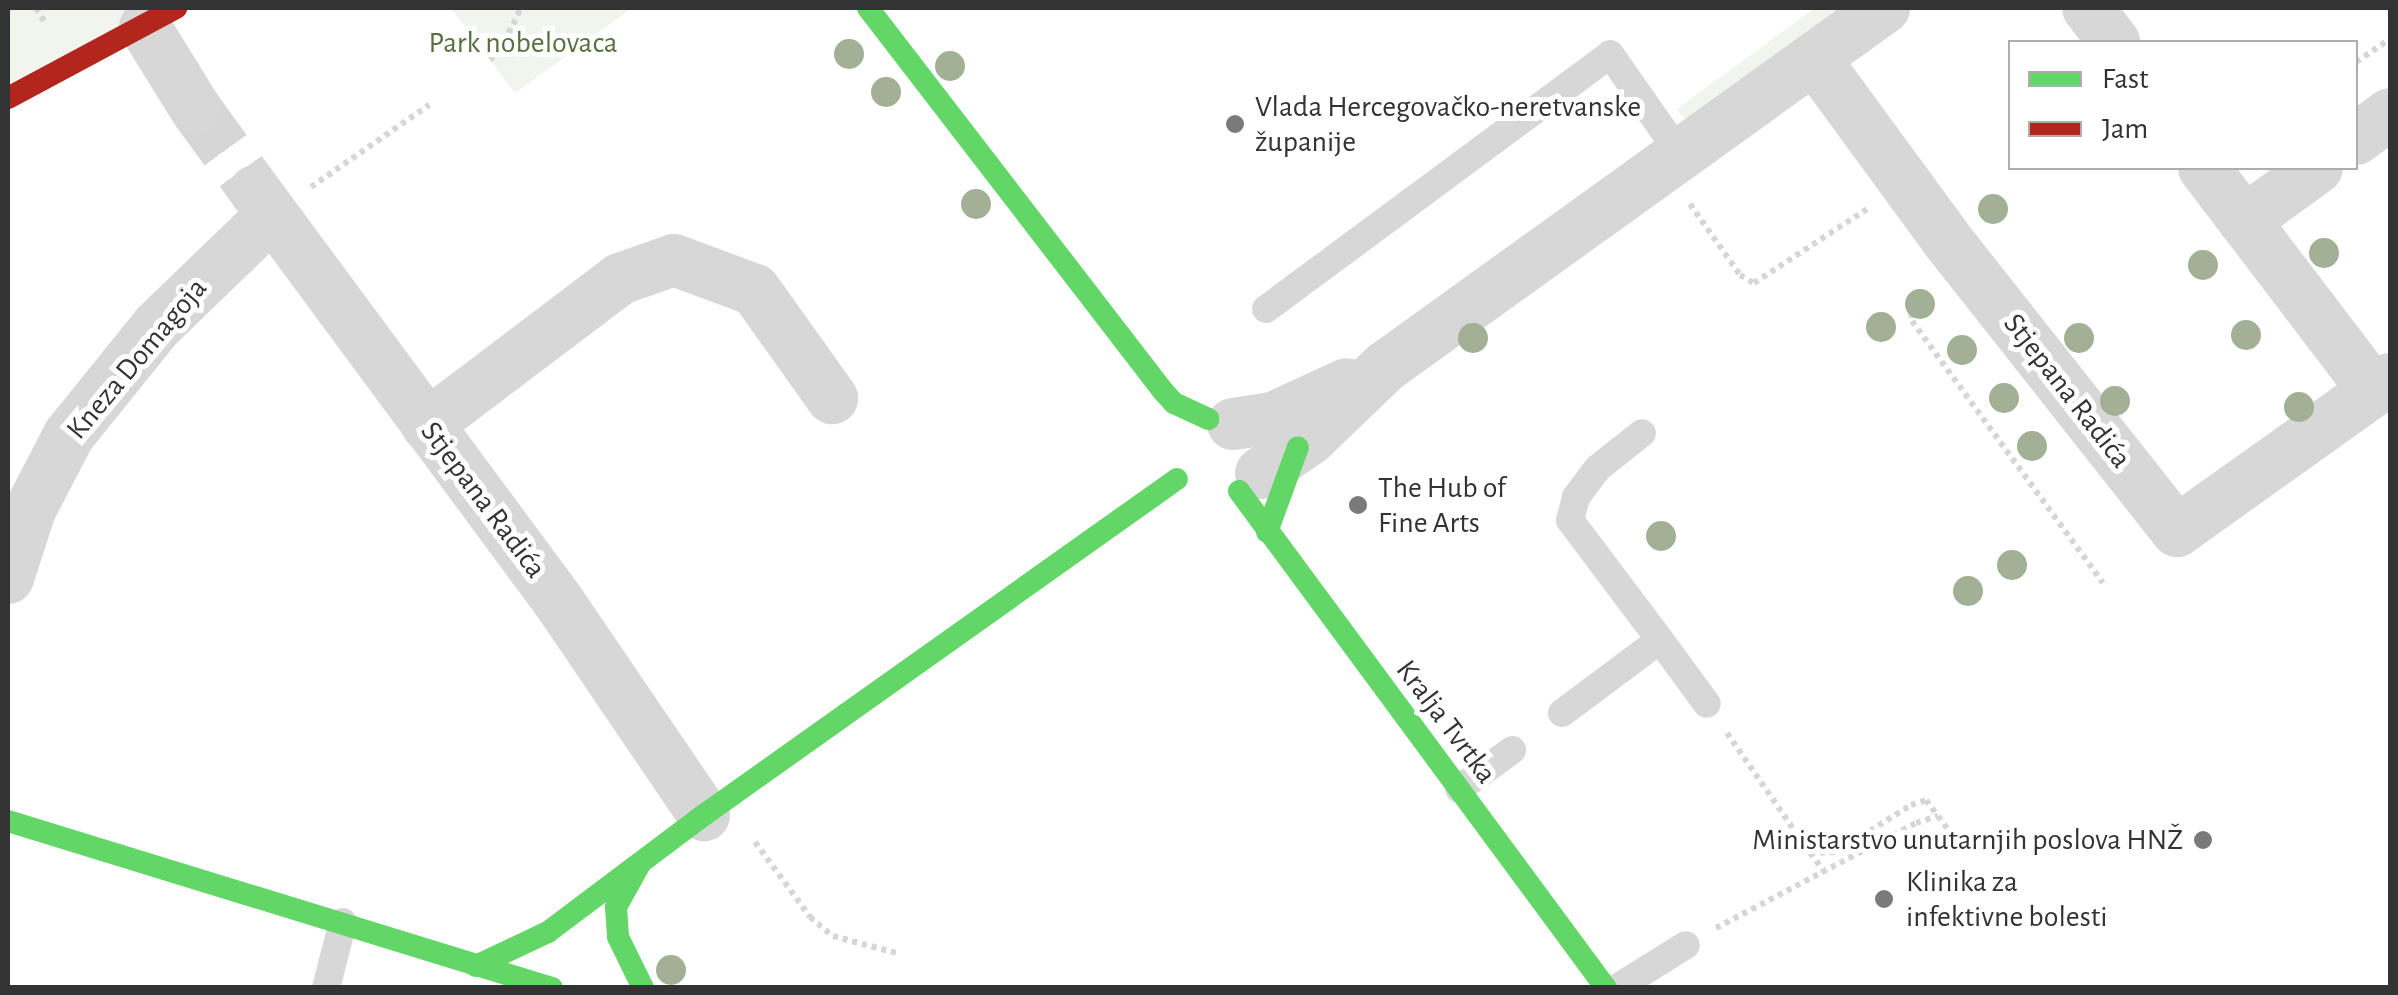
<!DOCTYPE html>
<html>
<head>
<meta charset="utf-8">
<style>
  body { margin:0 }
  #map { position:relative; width:2398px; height:995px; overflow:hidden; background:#fff; font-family:"Alegreya Sans",sans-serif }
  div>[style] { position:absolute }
  .green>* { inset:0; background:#f1f5ed }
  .street-tunnel>* { height:52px; margin-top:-26px; transform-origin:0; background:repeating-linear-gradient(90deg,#d6d6d6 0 52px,transparent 0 78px) }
  .path>* { height:6px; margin-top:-3px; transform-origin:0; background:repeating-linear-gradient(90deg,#d6d6d6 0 5px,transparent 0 10px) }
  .lane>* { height:28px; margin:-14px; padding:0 14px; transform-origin:14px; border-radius:14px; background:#d7d7d7 }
  .street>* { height:52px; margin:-26px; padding:0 26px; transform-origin:26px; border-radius:26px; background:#d7d7d7 }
  .fast>* { height:22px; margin:-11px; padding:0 11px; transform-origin:11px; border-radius:11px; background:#63d668 }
  .jam>* { height:22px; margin:-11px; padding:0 11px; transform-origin:11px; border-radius:11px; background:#b3261e }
  .trees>* { width:30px; height:30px; margin:-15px; border-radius:50%; background:#a2b095 }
  .dots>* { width:28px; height:28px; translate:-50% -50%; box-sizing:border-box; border:5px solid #fff; border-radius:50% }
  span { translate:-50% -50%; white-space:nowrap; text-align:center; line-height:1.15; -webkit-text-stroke:10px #fff; paint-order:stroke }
  .park-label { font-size:30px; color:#56703f }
  .poi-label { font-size:30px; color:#333 }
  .left { translate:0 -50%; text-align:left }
  .right { translate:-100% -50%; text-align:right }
  .street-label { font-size:30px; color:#333 }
  .frame { position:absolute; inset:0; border:10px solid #333; pointer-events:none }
  .legend { position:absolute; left:2008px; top:40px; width:350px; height:130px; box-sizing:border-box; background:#fff; border:2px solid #adadad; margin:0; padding:12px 18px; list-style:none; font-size:30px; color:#333 }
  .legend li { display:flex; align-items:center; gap:20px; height:50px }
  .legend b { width:50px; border:2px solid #adadad }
</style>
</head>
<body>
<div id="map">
  <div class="green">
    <i style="clip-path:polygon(8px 8px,159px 8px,8px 88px)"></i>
    <i style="clip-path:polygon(451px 8px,632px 8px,515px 93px)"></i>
    <i style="clip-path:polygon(1815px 8px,1854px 8px,1691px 127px,1677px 109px)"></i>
  </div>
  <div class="street-tunnel">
    <i style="left:195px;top:108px;width:102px;rotate:54.1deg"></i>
  </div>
  <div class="path">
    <i style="left:36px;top:8px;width:19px;rotate:58deg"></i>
    <i style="left:490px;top:60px;width:13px;rotate:-42deg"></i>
    <i style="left:500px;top:51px;width:48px;rotate:-64deg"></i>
    <i style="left:2356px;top:62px;width:41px;rotate:-34.1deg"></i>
    <i style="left:311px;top:187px;width:144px;rotate:-34.8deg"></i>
    <i style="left:1690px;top:204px;width:87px;rotate:54.8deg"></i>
    <i style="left:1740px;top:275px;width:16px;rotate:30deg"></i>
    <i style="left:1754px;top:283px;width:135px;rotate:-33.2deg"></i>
    <i style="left:1929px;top:294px;width:26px;rotate:133deg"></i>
    <i style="left:1911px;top:313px;width:8px;rotate:83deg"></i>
    <i style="left:1912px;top:321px;width:324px;rotate:53.9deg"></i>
    <i style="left:1727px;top:733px;width:146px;rotate:55.3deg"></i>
    <i style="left:1810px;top:853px;width:26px;rotate:-2deg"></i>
    <i style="left:1836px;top:852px;width:89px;rotate:-32.1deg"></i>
    <i style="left:1911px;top:805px;width:16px;rotate:-18deg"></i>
    <i style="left:1926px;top:800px;width:69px;rotate:53.3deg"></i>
    <i style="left:755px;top:842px;width:93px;rotate:53.7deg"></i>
    <i style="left:810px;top:917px;width:30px;rotate:40deg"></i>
    <i style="left:833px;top:936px;width:69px;rotate:15deg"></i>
    <i style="left:1810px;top:853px;width:23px;rotate:52deg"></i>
    <i style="left:1716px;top:928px;width:226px;rotate:-27.7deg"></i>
    <i style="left:1916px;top:823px;width:23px;rotate:-18deg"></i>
  </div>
  <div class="lane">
    <i style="left:1266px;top:309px;width:428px;rotate:-36.5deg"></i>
    <i style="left:1610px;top:54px;width:122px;rotate:55deg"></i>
    <i style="left:1660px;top:640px;width:79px;rotate:53.7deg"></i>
    <i style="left:1562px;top:713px;width:122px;rotate:-36.7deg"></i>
    <i style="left:1660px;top:640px;width:150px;rotate:-126.9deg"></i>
    <i style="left:1570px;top:520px;width:24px;rotate:-75deg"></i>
    <i style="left:1576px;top:497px;width:36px;rotate:-53deg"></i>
    <i style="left:1598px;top:468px;width:56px;rotate:-38.5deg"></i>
    <i style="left:1459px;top:789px;width:66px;rotate:-36.3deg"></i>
    <i style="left:326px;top:988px;width:68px;rotate:-75.6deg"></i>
    <i style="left:1617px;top:988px;width:81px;rotate:-31.9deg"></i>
  </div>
  <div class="street">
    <i style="left:2088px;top:8px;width:43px;rotate:52.6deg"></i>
    <i style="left:145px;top:27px;width:95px;rotate:58.3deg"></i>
    <i style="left:1814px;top:58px;width:225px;rotate:53.8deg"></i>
    <i style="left:1947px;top:240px;width:371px;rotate:51.7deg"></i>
    <i style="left:2177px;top:531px;width:262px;rotate:-35.5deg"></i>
    <i style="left:2356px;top:139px;width:42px;rotate:-36.3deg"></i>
    <i style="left:2204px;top:168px;width:280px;rotate:52.7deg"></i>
    <i style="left:255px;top:191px;width:511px;rotate:53.51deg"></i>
    <i style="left:559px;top:602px;width:258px;rotate:55.8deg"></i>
    <i style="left:2244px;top:221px;width:90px;rotate:-36deg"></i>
    <i style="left:1233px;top:424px;width:40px;rotate:-8.5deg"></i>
    <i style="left:1273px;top:418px;width:81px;rotate:-24.7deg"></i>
    <i style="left:427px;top:425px;width:242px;rotate:-37.1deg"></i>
    <i style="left:620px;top:279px;width:57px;rotate:-19.4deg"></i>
    <i style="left:674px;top:260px;width:86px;rotate:20.3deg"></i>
    <i style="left:755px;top:290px;width:133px;rotate:54.5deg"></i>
    <i style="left:1261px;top:473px;width:60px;rotate:-34.8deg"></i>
    <i style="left:1310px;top:439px;width:104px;rotate:-43.8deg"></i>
    <i style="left:1385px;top:367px;width:615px;rotate:-35.73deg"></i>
    <i style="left:8px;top:578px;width:71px;rotate:-72.1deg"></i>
    <i style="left:30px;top:510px;width:85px;rotate:-62.5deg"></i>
    <i style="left:69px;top:435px;width:140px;rotate:-51.1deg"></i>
    <i style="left:157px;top:326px;width:160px;rotate:-44deg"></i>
  </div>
  <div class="fast">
    <i style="left:868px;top:8px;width:485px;rotate:52.4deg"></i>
    <i style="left:1164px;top:392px;width:15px;rotate:48deg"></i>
    <i style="left:1174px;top:403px;width:38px;rotate:25deg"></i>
    <i style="left:1239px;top:491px;width:618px;rotate:53.56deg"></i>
    <i style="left:1267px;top:532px;width:90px;rotate:-70deg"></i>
    <i style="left:8px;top:821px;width:569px;rotate:17.07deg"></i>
    <i style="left:640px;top:864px;width:49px;rotate:119.2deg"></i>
    <i style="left:616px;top:907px;width:30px;rotate:86deg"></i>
    <i style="left:618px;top:937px;width:57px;rotate:63.9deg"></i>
    <i style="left:476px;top:966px;width:80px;rotate:-25.3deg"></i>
    <i style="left:548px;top:932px;width:195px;rotate:-36.9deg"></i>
    <i style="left:704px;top:815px;width:580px;rotate:-35.39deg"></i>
  </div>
  <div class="jam">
    <i style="left:8px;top:98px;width:191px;rotate:-28.2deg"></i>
  </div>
  <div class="trees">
    <i style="left:849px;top:54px"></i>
    <i style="left:950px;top:66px"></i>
    <i style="left:886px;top:92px"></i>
    <i style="left:976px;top:204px"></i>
    <i style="left:1993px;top:209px"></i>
    <i style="left:2324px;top:253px"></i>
    <i style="left:2203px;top:265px"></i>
    <i style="left:1920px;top:304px"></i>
    <i style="left:1881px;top:327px"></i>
    <i style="left:2246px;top:335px"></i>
    <i style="left:1473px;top:338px"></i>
    <i style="left:2079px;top:338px"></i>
    <i style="left:1962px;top:350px"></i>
    <i style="left:2004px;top:398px"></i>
    <i style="left:2115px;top:401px"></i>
    <i style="left:2299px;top:407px"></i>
    <i style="left:2032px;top:446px"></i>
    <i style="left:1661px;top:536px"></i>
    <i style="left:2012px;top:565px"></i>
    <i style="left:1968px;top:591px"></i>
    <i style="left:671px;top:970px"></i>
  </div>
  <div class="dots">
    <i style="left:1235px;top:124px;background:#7a7a7a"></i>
    <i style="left:1358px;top:505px;background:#7a7a7a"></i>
    <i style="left:2203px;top:840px;background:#7a7a7a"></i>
    <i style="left:1884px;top:899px;background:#7a7a7a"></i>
  </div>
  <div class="park-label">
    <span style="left:523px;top:43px">Park nobelovaca</span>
  </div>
  <div class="poi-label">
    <span class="left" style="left:1255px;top:124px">Vlada Hercegovačko-neretvanske<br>županije</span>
    <span class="left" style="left:1378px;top:505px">The Hub of<br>Fine Arts</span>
    <span class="right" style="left:2183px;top:840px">Ministarstvo unutarnjih poslova HNŽ</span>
    <span class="left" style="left:1906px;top:899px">Klinika za<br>infektivne bolesti</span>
  </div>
  <div class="street-label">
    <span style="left:137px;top:359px;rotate:-50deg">Kneza Domagoja</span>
    <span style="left:2067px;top:391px;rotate:52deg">Stjepana Radića</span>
    <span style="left:483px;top:500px;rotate:53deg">Stjepana Radića</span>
    <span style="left:1446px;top:722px;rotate:53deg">Kralja Tvrtka</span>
  </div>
  <div class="frame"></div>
  <ul class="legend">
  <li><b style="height:12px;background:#63d668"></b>Fast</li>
  <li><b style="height:12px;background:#b3261e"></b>Jam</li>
  </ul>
</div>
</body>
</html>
